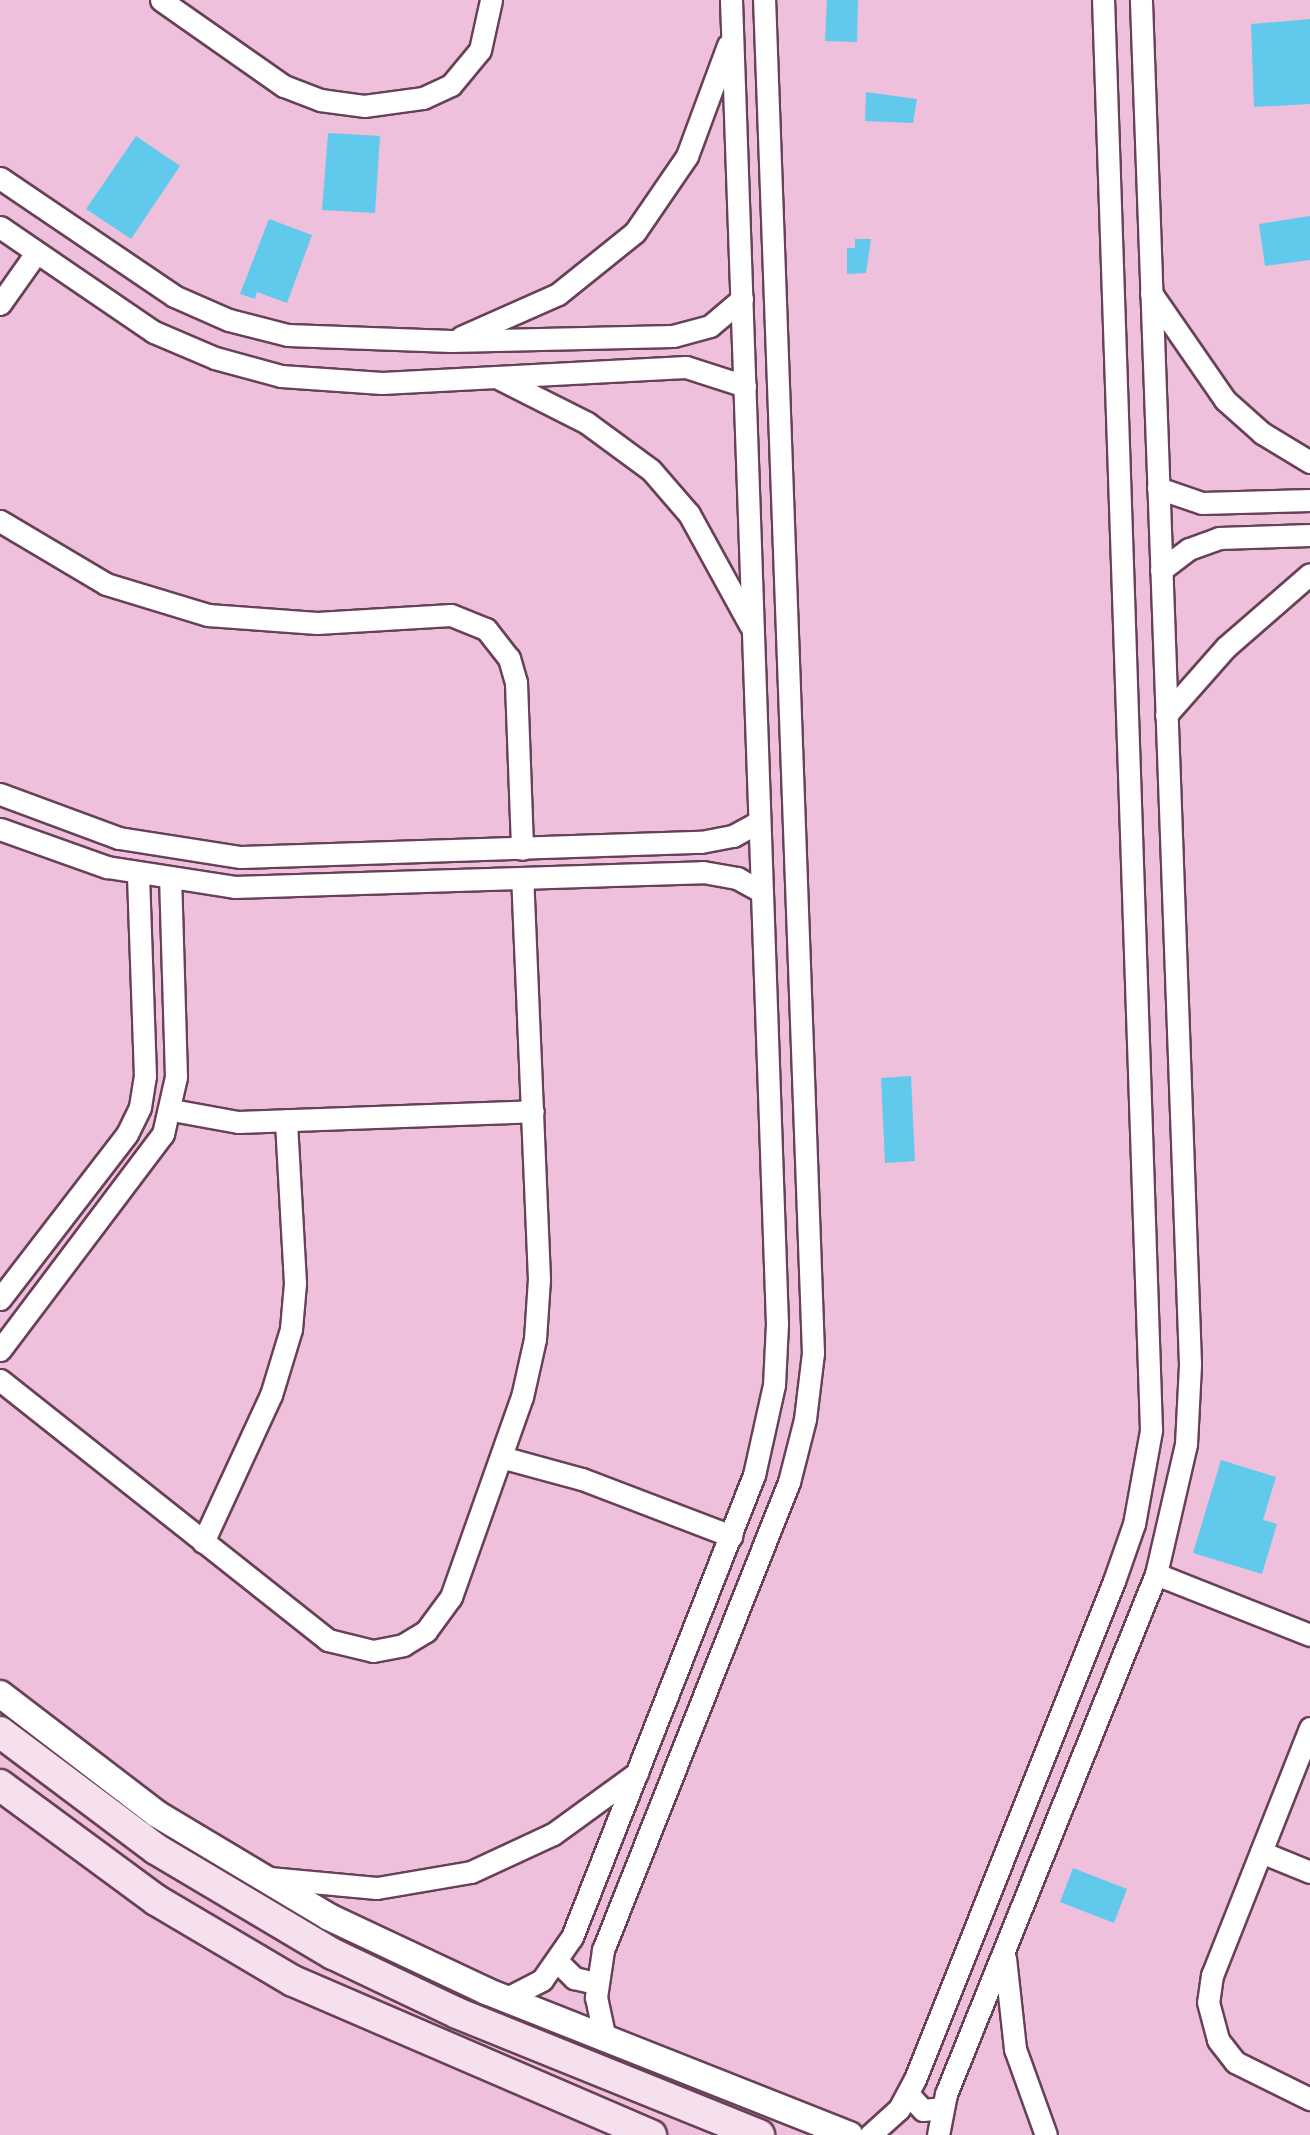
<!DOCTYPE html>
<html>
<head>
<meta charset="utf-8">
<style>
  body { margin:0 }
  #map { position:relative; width:1310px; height:2135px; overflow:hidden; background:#eec0db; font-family:"Source Sans 3",sans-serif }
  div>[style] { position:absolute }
  .building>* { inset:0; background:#61c9eb }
  .roads { filter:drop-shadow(2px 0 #684159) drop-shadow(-2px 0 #684159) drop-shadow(0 2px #684159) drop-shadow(0 -2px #684159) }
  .minor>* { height:21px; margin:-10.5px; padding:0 10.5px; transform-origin:10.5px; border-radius:10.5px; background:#fff }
  .tertiary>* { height:26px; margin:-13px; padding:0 13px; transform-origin:13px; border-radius:13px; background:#fff }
  .secondary>* { height:30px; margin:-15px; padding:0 15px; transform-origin:15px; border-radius:15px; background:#f6e0ed }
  span { translate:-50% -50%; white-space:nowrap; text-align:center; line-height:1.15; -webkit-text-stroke:5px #feeaf5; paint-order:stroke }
</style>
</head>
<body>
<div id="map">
  <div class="building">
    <i style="clip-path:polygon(827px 0,858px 0,857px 42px,825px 41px)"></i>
    <i style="clip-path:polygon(1310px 19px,1310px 104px,1254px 107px,1251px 24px)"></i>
    <i style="clip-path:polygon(866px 92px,917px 99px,913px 123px,865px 121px)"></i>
    <i style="clip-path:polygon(328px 133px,380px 136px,375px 213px,322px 210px)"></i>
    <i style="clip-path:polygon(136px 136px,180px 166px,131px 239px,86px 209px)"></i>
    <i style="clip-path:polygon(1310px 216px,1310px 260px,1265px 266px,1259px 224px)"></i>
    <i style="clip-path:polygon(269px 219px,312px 235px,287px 303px,257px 292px,255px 299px,240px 294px)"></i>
    <i style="clip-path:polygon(855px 239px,871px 239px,866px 273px,847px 274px,847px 248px,855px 248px)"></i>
    <i style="clip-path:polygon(911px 1076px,915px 1161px,885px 1163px,881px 1078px)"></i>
    <i style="clip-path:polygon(1221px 1460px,1276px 1477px,1263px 1520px,1277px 1524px,1262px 1574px,1193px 1553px)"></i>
    <i style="clip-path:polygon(1073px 1868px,1127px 1889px,1114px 1923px,1060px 1902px)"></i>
  </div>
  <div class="roads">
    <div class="minor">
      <i style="left:161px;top:0;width:150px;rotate:35deg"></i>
      <i style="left:284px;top:86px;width:39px;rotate:21deg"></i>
      <i style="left:320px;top:100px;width:44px;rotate:7.8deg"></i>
      <i style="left:364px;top:106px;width:60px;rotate:-7.7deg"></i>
      <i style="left:423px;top:98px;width:31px;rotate:-25deg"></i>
      <i style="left:451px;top:85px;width:45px;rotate:-50.4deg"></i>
      <i style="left:480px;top:50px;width:51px;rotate:-77.6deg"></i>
      <i style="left:0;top:178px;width:210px;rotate:34.1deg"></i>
      <i style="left:174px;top:296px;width:60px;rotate:23.6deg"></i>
      <i style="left:229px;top:320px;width:61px;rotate:14.3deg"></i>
      <i style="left:288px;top:335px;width:163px;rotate:2.1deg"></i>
      <i style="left:451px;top:341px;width:222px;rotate:-1.3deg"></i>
      <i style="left:673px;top:336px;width:38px;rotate:-15deg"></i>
      <i style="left:710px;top:326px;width:42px;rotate:-40.2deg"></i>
      <i style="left:0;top:227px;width:186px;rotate:34.3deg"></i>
      <i style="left:154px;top:332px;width:66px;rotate:23.1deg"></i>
      <i style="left:215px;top:358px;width:68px;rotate:15.3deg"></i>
      <i style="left:281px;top:376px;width:101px;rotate:4deg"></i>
      <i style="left:382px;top:383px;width:304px;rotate:-3deg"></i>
      <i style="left:686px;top:367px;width:62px;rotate:17.9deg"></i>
      <i style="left:1151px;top:293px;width:130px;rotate:55.3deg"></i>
      <i style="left:1225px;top:400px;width:50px;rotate:41.7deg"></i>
      <i style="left:1262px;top:433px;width:56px;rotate:31.1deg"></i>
      <i style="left:0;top:304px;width:62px;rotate:-54.8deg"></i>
      <i style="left:461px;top:337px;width:106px;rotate:-23.9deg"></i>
      <i style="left:558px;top:294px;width:99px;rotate:-38.8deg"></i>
      <i style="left:635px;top:232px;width:92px;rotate:-55.6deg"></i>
      <i style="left:687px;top:156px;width:118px;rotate:-69.7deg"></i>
      <i style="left:496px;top:377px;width:102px;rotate:26.8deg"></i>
      <i style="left:587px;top:423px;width:79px;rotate:36.3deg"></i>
      <i style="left:651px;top:470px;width:58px;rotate:49.2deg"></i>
      <i style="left:689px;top:514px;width:127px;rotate:61.2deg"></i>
      <i style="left:1158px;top:488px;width:46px;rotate:18.8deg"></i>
      <i style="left:1202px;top:503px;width:108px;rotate:-1.6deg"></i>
      <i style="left:0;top:521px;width:123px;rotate:30.7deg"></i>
      <i style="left:106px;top:584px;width:107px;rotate:16.9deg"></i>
      <i style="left:208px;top:615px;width:109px;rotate:4.2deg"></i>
      <i style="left:317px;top:623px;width:134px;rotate:-3.4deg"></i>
      <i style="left:451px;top:615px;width:38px;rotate:22deg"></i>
      <i style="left:486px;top:629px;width:37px;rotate:52deg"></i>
      <i style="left:509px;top:658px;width:26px;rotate:74deg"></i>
      <i style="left:516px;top:683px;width:166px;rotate:87.9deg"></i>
      <i style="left:1161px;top:570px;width:35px;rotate:-37deg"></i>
      <i style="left:1189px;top:549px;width:32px;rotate:-20deg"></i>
      <i style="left:1219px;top:538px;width:91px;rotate:-1.9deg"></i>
      <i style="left:1166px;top:715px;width:91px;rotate:-48.6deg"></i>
      <i style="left:1226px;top:647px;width:111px;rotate:-41deg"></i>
      <i style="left:0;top:794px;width:127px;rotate:20.3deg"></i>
      <i style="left:119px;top:838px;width:123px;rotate:8.9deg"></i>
      <i style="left:241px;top:857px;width:460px;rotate:-1.9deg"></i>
      <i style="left:701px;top:842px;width:33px;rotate:-11deg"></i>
      <i style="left:733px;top:836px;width:29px;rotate:-29deg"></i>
      <i style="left:0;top:829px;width:114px;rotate:19.6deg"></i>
      <i style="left:107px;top:867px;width:129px;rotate:8.9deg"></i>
      <i style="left:234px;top:887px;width:469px;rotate:-1.8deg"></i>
      <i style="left:703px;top:872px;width:35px;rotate:10deg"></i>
      <i style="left:737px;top:878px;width:26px;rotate:29deg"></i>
      <i style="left:172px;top:1110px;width:67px;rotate:10.3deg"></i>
      <i style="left:238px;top:1122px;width:295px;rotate:-2.1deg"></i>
      <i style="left:0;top:1299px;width:208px;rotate:-52.4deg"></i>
      <i style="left:127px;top:1134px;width:30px;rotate:-64deg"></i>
      <i style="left:140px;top:1107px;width:31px;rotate:-81deg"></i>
      <i style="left:145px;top:1076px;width:202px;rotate:-92deg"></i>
      <i style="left:0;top:1350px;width:271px;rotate:-53deg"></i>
      <i style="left:163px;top:1134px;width:58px;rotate:-77.2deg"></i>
      <i style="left:176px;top:1077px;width:198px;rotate:-91.7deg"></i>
      <i style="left:0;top:1380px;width:419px;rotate:38.4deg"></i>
      <i style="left:328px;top:1640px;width:46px;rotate:13.7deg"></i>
      <i style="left:373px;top:1651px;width:31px;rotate:-11deg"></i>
      <i style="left:403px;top:1645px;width:27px;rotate:-31deg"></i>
      <i style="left:426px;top:1631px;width:42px;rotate:-53.7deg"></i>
      <i style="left:451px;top:1597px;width:212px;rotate:-70.5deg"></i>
      <i style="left:522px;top:1397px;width:59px;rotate:-77.4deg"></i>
      <i style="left:535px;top:1339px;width:60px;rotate:-86.2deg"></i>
      <i style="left:539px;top:1279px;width:401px;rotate:-92.4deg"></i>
      <i style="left:501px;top:1457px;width:84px;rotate:15.2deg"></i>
      <i style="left:582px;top:1479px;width:160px;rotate:20.9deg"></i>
      <i style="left:203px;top:1542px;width:162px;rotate:-65.2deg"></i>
      <i style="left:271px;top:1395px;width:69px;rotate:-73.1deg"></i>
      <i style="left:291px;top:1329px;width:46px;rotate:-85deg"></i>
      <i style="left:295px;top:1283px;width:163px;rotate:-93.2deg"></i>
      <i style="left:1156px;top:1574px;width:166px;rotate:21.6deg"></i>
      <i style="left:1310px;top:1728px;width:266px;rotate:111.6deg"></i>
      <i style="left:1212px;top:1975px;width:27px;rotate:98deg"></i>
      <i style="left:1208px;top:2002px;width:39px;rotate:75deg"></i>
      <i style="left:1218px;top:2040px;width:28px;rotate:52deg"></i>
      <i style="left:1235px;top:2062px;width:84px;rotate:26.3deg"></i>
      <i style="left:1261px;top:1852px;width:53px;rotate:22.2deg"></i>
      <i style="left:269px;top:1878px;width:108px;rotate:5.3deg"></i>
      <i style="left:377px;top:1888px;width:95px;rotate:-9.7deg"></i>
      <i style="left:471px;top:1872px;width:90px;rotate:-24.9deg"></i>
      <i style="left:553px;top:1834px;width:104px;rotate:-36deg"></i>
      <i style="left:1005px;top:1958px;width:92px;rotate:83.7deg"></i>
      <i style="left:1015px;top:2049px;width:91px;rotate:70.2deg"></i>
      <i style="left:558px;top:1962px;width:23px;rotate:45deg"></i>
      <i style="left:574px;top:1978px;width:23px;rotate:13deg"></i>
      <i style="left:505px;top:1999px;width:42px;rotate:-27.2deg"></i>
      <i style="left:542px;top:1980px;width:52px;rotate:-55.1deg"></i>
      <i style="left:572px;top:1937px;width:497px;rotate:-68.5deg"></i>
      <i style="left:754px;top:1475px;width:92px;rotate:-77.5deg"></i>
      <i style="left:774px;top:1385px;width:61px;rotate:-87.2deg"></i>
      <i style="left:777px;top:1324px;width:1325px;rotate:-91.99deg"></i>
      <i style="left:605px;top:2039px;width:43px;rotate:-102.1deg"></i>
      <i style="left:596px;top:1997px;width:48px;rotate:-81.5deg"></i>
      <i style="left:603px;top:1950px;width:504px;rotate:-68.33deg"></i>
      <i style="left:789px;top:1482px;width:65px;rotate:-75.7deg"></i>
      <i style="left:805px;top:1419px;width:66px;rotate:-83.1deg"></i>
      <i style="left:813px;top:1353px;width:1354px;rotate:-92.07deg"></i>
      <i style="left:908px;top:2094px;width:22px;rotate:47deg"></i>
      <i style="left:923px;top:2110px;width:18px;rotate:-6deg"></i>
      <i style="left:870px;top:2135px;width:39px;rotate:-42deg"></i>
      <i style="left:899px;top:2109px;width:34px;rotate:-62deg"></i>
      <i style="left:915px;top:2079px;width:536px;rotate:-68.22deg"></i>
      <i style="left:1114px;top:1581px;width:60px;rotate:-70.7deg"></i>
      <i style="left:1134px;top:1524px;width:96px;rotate:-79.7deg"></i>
      <i style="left:1151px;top:1430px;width:1431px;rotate:-91.92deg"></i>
      <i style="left:938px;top:2135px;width:42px;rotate:-79deg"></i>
      <i style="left:946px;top:2094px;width:561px;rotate:-68.01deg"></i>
      <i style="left:1156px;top:1574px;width:133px;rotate:-77deg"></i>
      <i style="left:1186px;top:1444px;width:80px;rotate:-87.1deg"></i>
      <i style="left:1190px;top:1364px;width:1365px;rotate:-92.06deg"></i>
    </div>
    <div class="tertiary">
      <i style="left:0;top:1694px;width:198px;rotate:37.4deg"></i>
      <i style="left:157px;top:1814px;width:200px;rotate:30.9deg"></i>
      <i style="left:329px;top:1917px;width:174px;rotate:25.2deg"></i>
      <i style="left:486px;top:1991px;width:391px;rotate:21.6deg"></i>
    </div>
    <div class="secondary">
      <i style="left:0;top:1732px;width:195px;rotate:36.9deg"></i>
      <i style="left:156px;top:1849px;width:206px;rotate:30.7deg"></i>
      <i style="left:333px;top:1954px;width:137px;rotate:25.4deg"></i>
      <i style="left:457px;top:2013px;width:326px;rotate:22deg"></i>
      <i style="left:0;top:1785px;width:194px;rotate:36.4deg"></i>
      <i style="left:156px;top:1900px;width:159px;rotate:30.6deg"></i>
      <i style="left:293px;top:1981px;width:390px;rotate:23.3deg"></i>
    </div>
  </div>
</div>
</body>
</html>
